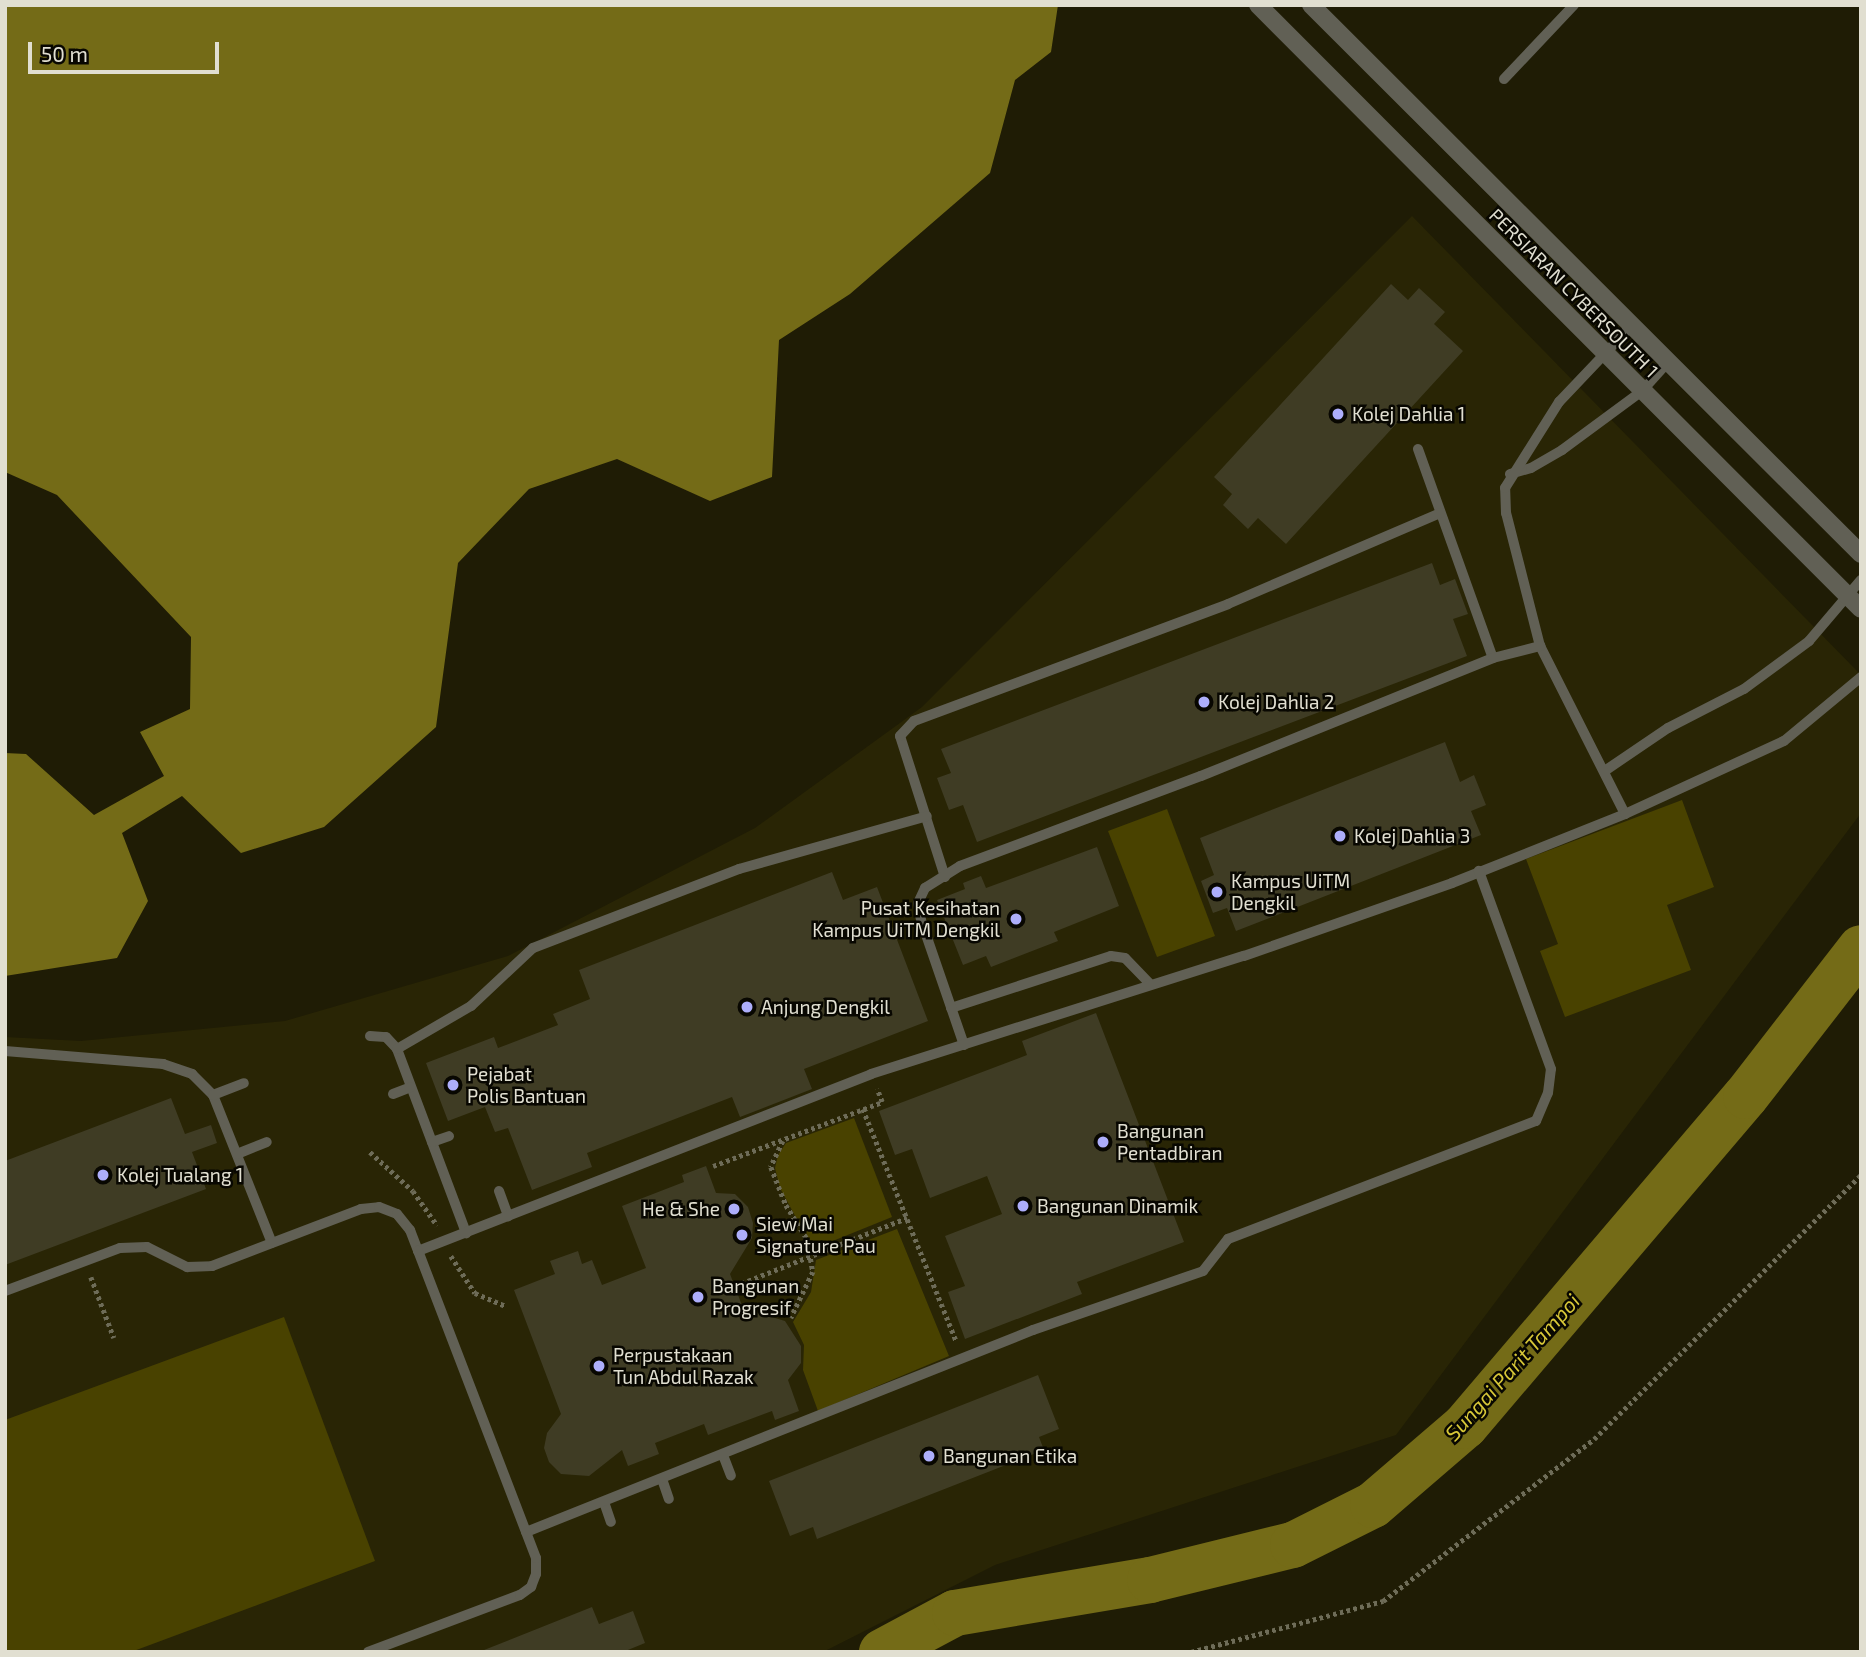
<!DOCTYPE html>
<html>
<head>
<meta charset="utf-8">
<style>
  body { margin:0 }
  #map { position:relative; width:1866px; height:1657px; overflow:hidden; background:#1f1c05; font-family:"Exo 2",sans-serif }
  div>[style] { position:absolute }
  .built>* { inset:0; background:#292505 }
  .green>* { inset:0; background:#494200 }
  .water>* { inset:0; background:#746b17 }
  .river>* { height:46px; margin:-23px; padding:0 23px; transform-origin:23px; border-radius:23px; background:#746b17 }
  .building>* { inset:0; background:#3f3c24 }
  .path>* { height:4.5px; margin-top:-2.25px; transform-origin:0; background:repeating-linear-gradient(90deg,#6e6c58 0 3.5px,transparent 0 7px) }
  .service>* { height:10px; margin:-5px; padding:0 5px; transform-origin:5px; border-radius:5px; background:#616055 }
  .tertiary>* { height:18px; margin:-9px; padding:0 9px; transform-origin:9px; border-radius:9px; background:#616055 }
  .dots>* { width:19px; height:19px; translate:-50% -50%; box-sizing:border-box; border:4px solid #080701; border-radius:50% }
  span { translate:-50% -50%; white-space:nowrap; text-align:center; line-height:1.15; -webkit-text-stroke:5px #080701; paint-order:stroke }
  .street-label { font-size:19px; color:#e1dfd1 }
  .poi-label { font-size:19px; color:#e1dfd1 }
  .left { translate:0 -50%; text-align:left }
  .right { translate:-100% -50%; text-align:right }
  .water-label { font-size:21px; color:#d7c738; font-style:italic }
  .frame { position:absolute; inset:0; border:7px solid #e1dfd1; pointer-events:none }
  .scale { position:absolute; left:28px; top:42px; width:191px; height:32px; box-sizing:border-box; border:4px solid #e1dfd1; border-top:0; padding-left:9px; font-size:21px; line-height:24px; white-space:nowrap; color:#e1dfd1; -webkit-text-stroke:5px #080701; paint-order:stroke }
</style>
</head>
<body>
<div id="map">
  <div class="built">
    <i style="clip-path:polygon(1412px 216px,1861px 675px,1861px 813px,1396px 1435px,995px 1565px,823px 1652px,5px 1652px,5px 1037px,81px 1041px,285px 1021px,508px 956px,755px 828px,922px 707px)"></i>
  </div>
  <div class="green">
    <i style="clip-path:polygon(1682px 800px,1714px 887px,1667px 905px,1691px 970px,1565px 1017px,1540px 951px,1558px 944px,1526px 859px)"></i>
    <i style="clip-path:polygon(1167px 809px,1215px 936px,1157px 957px,1108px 831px)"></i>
    <i style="clip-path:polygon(854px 1118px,892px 1217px,813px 1249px,780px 1188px,775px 1168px,778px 1155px,786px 1143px)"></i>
    <i style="clip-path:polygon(897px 1229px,949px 1356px,818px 1411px,803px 1370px,804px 1345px,793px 1322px,811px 1292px,816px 1260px)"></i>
    <i style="clip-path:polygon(284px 1317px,375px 1561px,131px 1652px,5px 1652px,5px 1420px)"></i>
  </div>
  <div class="water">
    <i style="clip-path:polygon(5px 5px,1058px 5px,1051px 52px,1015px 80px,990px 173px,850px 294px,779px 340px,772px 477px,710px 501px,617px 459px,529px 489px,458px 563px,436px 727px,324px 827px,241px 853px,182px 796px,122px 833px,148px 901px,117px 958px,5px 976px,5px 753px,26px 754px,94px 815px,164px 776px,140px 732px,190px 709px,191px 637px,57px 495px,5px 472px)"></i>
  </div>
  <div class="river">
    <i style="left:882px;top:1652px;width:83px;rotate:-28.1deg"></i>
    <i style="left:955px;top:1613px;width:198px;rotate:-9.6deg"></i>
    <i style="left:1150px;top:1580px;width:147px;rotate:-13.8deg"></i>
    <i style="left:1293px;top:1545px;width:89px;rotate:-26.6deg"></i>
    <i style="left:1373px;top:1505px;width:121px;rotate:-40.7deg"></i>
    <i style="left:1465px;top:1426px;width:433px;rotate:-49.6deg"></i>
    <i style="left:1746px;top:1096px;width:187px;rotate:-52.2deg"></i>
  </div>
  <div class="building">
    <i style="clip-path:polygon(1391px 284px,1408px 300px,1419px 288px,1445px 312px,1434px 324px,1463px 351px,1286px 544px,1258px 518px,1248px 529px,1223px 505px,1232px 494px,1214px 477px)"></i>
    <i style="clip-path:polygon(1432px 563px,1440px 585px,1455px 579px,1468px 614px,1453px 619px,1467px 656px,977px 842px,963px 805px,949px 810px,937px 778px,951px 773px,941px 749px)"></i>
    <i style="clip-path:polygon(1445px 742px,1460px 782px,1474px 775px,1486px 805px,1471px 811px,1481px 835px,1236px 931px,1227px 908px,1213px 913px,1201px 881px,1214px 875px,1200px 838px)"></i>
    <i style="clip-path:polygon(1097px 847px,1119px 906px,1054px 932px,1058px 941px,991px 967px,986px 956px,963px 965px,937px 900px,965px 889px,963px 883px,981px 876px,986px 888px)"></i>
    <i style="clip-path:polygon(832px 872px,843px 900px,877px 887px,928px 1021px,804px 1069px,812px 1089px,740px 1117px,732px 1097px,587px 1153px,592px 1167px,532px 1190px,508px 1128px,495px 1132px,485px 1107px,448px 1121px,426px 1063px,494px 1037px,498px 1048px,558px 1025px,553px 1014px,590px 999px,579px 970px)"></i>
    <i style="clip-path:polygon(1096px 1013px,1184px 1242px,1077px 1282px,1082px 1294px,965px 1339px,948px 1292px,965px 1286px,945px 1236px,1002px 1214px,987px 1176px,930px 1198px,912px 1149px,895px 1155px,879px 1111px,1027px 1055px,1022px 1041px)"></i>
    <i style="clip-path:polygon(171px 1098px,185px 1134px,211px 1125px,217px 1143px,192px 1152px,206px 1189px,5px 1265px,5px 1161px)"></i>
    <i style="clip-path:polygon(706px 1166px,716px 1193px,735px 1194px,748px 1207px,753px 1223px,752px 1238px,730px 1274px,743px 1308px,785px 1321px,801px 1346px,801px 1363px,788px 1380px,799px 1411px,775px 1420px,772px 1411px,708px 1435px,704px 1424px,655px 1443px,659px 1454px,628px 1466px,622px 1450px,589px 1476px,561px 1474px,549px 1462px,544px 1448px,547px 1433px,561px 1414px,514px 1290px,555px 1274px,550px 1261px,578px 1251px,582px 1264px,592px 1260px,602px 1285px,646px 1268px,622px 1206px,684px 1182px,682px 1175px)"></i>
    <i style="clip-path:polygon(1038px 1375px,1059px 1429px,1039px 1437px,1044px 1450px,817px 1539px,813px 1527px,790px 1536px,769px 1481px)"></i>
    <i style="clip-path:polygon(592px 1607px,599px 1624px,633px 1611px,645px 1643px,623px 1652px,479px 1652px)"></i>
  </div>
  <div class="path">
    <i style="left:863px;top:1109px;width:249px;rotate:68.1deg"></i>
    <i style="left:783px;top:1141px;width:29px;rotate:115deg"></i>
    <i style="left:771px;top:1167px;width:41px;rotate:68.5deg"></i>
    <i style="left:786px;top:1205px;width:39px;rotate:58deg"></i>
    <i style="left:807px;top:1238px;width:35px;rotate:80deg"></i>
    <i style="left:813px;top:1272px;width:51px;rotate:115.6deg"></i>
    <i style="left:370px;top:1152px;width:58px;rotate:42.2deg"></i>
    <i style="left:413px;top:1191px;width:42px;rotate:54.8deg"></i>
    <i style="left:713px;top:1166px;width:181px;rotate:-20.7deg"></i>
    <i style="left:882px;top:1102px;width:14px;rotate:-111deg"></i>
    <i style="left:451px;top:1256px;width:44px;rotate:57deg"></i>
    <i style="left:475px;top:1293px;width:33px;rotate:23deg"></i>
    <i style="left:91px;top:1277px;width:65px;rotate:69.3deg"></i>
    <i style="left:735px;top:1286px;width:185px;rotate:-21.6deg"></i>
    <i style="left:1191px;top:1652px;width:199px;rotate:-14.9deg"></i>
    <i style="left:1383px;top:1601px;width:266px;rotate:-37.5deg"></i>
    <i style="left:1594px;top:1439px;width:375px;rotate:-44.7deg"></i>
  </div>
  <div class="service">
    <i style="left:1504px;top:79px;width:102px;rotate:-46.6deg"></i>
    <i style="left:1418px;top:449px;width:222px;rotate:70.3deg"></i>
    <i style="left:1510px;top:474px;width:22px;rotate:-16deg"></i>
    <i style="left:1531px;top:468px;width:36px;rotate:-30deg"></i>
    <i style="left:1562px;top:450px;width:99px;rotate:-36.4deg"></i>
    <i style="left:1642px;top:391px;width:39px;rotate:-48deg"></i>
    <i style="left:1606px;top:770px;width:75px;rotate:-34.1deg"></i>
    <i style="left:1668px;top:728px;width:85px;rotate:-27.2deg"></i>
    <i style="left:1744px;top:689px;width:81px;rotate:-36.4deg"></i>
    <i style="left:1809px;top:641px;width:80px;rotate:-49.6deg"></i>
    <i style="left:1625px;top:814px;width:188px;rotate:-116.8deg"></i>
    <i style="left:1540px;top:646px;width:137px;rotate:-104.3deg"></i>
    <i style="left:1506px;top:513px;width:25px;rotate:-92deg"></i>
    <i style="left:1505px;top:488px;width:102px;rotate:-57.9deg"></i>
    <i style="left:1559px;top:402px;width:105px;rotate:-46.5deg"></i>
    <i style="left:945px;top:877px;width:148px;rotate:-107.7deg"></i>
    <i style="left:900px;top:736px;width:21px;rotate:-47deg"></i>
    <i style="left:914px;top:721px;width:335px;rotate:-20.4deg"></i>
    <i style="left:1228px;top:604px;width:231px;rotate:-23.2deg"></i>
    <i style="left:951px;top:1008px;width:168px;rotate:-18deg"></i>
    <i style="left:1111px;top:956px;width:14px;rotate:8deg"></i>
    <i style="left:1125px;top:958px;width:36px;rotate:46deg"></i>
    <i style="left:370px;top:1036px;width:16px;rotate:4deg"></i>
    <i style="left:386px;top:1037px;width:16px;rotate:47deg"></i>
    <i style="left:397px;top:1049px;width:197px;rotate:69.4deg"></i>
    <i style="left:964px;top:1045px;width:132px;rotate:-109deg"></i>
    <i style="left:921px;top:920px;width:17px;rotate:-100deg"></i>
    <i style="left:918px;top:903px;width:17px;rotate:-65deg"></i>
    <i style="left:925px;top:888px;width:41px;rotate:-32.2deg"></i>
    <i style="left:960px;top:866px;width:257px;rotate:-20.5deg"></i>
    <i style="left:1201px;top:776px;width:315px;rotate:-22deg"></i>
    <i style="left:1493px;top:658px;width:49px;rotate:-14.3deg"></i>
    <i style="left:397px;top:1049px;width:86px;rotate:-30.2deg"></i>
    <i style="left:471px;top:1006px;width:85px;rotate:-43.1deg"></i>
    <i style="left:533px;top:948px;width:221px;rotate:-21deg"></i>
    <i style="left:739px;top:869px;width:195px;rotate:-15.7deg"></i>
    <i style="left:5px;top:1051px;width:159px;rotate:4.7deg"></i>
    <i style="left:163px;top:1064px;width:31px;rotate:19deg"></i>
    <i style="left:192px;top:1074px;width:30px;rotate:45deg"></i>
    <i style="left:213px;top:1095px;width:159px;rotate:68.3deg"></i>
    <i style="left:393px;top:1094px;width:19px;rotate:-21deg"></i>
    <i style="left:213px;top:1095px;width:33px;rotate:-21deg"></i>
    <i style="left:432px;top:1142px;width:18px;rotate:-19deg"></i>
    <i style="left:237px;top:1154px;width:32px;rotate:-22deg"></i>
    <i style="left:499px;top:1191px;width:27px;rotate:70deg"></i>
    <i style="left:5px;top:1291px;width:123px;rotate:-20.5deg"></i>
    <i style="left:120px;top:1248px;width:27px;rotate:-2deg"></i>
    <i style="left:147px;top:1247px;width:45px;rotate:26.6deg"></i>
    <i style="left:187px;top:1267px;width:25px;rotate:-2deg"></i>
    <i style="left:212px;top:1266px;width:160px;rotate:-20.9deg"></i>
    <i style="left:361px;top:1209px;width:18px;rotate:-6deg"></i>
    <i style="left:379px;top:1207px;width:19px;rotate:21deg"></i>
    <i style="left:397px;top:1214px;width:21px;rotate:51deg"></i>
    <i style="left:410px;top:1230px;width:22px;rotate:69deg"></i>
    <i style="left:418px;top:1251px;width:486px;rotate:-21.3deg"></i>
    <i style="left:871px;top:1074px;width:391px;rotate:-17.6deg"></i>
    <i style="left:1244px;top:956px;width:220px;rotate:-19.3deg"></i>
    <i style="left:1452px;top:883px;width:186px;rotate:-21.7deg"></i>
    <i style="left:1625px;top:814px;width:175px;rotate:-24.7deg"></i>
    <i style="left:1784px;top:741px;width:100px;rotate:-39.7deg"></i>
    <i style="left:723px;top:1455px;width:22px;rotate:69deg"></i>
    <i style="left:662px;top:1479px;width:21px;rotate:71deg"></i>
    <i style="left:604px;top:1502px;width:21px;rotate:71deg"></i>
    <i style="left:526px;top:1532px;width:546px;rotate:-21.72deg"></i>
    <i style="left:1033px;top:1330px;width:180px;rotate:-19.1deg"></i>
    <i style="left:1203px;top:1271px;width:41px;rotate:-52deg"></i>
    <i style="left:1228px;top:1239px;width:330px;rotate:-21deg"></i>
    <i style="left:1536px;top:1121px;width:30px;rotate:-67deg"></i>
    <i style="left:1548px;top:1093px;width:24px;rotate:-83deg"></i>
    <i style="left:1551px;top:1069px;width:211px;rotate:-110deg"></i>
    <i style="left:368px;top:1652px;width:162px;rotate:-20.6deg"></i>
    <i style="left:520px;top:1595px;width:14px;rotate:-36deg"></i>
    <i style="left:531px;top:1587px;width:14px;rotate:-69deg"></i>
    <i style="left:536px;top:1574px;width:16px;rotate:-90deg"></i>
    <i style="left:536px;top:1558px;width:329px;rotate:-111deg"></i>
  </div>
  <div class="tertiary">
    <i style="left:1258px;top:5px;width:853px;rotate:45.05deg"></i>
    <i style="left:1311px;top:5px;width:777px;rotate:44.95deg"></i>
  </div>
  <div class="dots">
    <i style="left:1338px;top:414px;background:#adaefb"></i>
    <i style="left:1204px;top:702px;background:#adaefb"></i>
    <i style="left:1340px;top:836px;background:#adaefb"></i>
    <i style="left:1217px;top:892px;background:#adaefb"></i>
    <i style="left:1016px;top:919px;background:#adaefb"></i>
    <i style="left:747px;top:1007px;background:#adaefb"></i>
    <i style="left:453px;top:1085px;background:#adaefb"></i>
    <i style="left:1103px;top:1142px;background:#adaefb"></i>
    <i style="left:103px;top:1175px;background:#adaefb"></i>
    <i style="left:1023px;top:1206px;background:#adaefb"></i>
    <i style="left:734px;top:1209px;background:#adaefb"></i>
    <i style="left:742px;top:1235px;background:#adaefb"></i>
    <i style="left:698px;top:1297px;background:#adaefb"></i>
    <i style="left:599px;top:1366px;background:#adaefb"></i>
    <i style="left:929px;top:1456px;background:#adaefb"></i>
  </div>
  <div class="street-label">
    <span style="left:1574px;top:293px;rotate:45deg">PERSIARAN CYBERSOUTH 1</span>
  </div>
  <div class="poi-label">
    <span class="left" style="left:1352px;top:414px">Kolej Dahlia 1</span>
    <span class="left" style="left:1218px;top:702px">Kolej Dahlia 2</span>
    <span class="left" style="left:1354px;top:836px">Kolej Dahlia 3</span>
    <span class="left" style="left:1231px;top:892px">Kampus UiTM<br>Dengkil</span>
    <span class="right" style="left:1000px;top:919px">Pusat Kesihatan<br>Kampus UiTM Dengkil</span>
    <span class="left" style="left:761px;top:1007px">Anjung Dengkil</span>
    <span class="left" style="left:467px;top:1085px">Pejabat<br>Polis Bantuan</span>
    <span class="left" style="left:1117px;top:1142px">Bangunan<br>Pentadbiran</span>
    <span class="left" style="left:117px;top:1175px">Kolej Tualang 1</span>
    <span class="left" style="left:1037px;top:1206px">Bangunan Dinamik</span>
    <span class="right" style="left:720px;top:1209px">He &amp; She</span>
    <span class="left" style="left:756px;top:1235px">Siew Mai<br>Signature Pau</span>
    <span class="left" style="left:712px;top:1297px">Bangunan<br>Progresif</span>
    <span class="left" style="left:613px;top:1366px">Perpustakaan<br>Tun Abdul Razak</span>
    <span class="left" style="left:943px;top:1456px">Bangunan Etika</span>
  </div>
  <div class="water-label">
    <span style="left:1512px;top:1367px;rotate:-48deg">Sungai Parit Tampoi</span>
  </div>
  <div class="frame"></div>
  <div class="scale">50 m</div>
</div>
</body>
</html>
